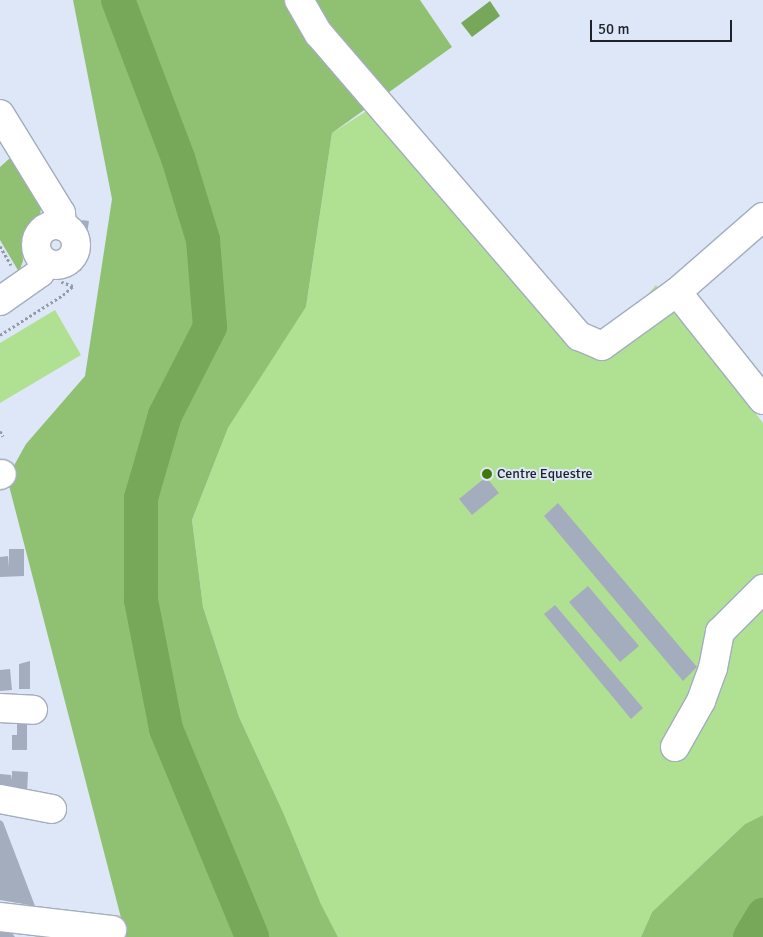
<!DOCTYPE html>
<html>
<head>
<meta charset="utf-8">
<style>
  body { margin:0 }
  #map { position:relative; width:763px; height:937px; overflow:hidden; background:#dde7f8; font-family:Signika,sans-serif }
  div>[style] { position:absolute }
  .green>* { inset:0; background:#b0e192 }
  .forest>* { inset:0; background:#90c173 }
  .water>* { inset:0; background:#77a759 }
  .river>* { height:34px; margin:-17px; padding:0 17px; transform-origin:17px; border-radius:17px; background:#77a759 }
  .building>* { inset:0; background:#a4adbd }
  .path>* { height:3px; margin-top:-1.5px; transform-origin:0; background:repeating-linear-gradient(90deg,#949ba8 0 2.5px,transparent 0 5px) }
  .roads { filter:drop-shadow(1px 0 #a3adbd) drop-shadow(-1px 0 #a3adbd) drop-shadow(0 1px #a3adbd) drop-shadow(0 -1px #a3adbd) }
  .minor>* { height:28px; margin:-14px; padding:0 14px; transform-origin:14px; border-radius:14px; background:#fff }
  .minor>.ring { margin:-14px; padding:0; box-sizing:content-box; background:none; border:28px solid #fff; border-radius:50% }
  .dots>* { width:14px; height:14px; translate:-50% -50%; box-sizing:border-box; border:2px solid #dde7f8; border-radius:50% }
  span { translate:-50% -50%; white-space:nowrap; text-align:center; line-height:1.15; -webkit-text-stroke:4px #dde7f8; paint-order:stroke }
  .poi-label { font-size:14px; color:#1f2329 }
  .left { translate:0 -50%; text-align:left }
  .scale { position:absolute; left:590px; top:20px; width:142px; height:22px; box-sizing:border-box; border:2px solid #1f2329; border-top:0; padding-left:6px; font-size:15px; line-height:18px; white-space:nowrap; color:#1f2329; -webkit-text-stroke:4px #dde7f8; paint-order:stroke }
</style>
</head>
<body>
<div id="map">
  <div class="green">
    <i style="clip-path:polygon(379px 103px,603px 346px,656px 285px,763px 423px,763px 815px,745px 824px,652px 912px,641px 937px,338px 937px,321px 904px,283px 812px,239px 717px,203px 607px,192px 520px,228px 428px,306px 307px,332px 133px)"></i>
    <i style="clip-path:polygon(55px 310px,81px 355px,0 403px,0 343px)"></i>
  </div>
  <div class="forest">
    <i style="clip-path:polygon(73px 0,420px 0,452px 47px,332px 133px,306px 307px,228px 428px,192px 520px,203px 607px,239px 717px,283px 812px,321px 904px,338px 937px,126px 937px,7px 478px,26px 444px,85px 376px,112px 199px)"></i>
    <i style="clip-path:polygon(10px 158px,41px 208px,40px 216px,22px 241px,23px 261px,19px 272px,0 240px,0 167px)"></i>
    <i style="clip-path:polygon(763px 815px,763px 937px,641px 937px,652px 912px,745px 824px)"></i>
  </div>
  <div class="water">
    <i style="clip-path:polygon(490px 1px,500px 16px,472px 37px,461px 23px)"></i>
  </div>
  <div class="river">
    <i style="left:118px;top:0;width:169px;rotate:69.2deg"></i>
    <i style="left:178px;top:158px;width:86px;rotate:73deg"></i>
    <i style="left:203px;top:240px;width:87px;rotate:85.4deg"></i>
    <i style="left:210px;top:327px;width:99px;rotate:117.1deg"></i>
    <i style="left:165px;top:415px;width:86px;rotate:106.1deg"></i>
    <i style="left:141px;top:498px;width:102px;rotate:90deg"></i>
    <i style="left:141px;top:600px;width:131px;rotate:79deg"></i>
    <i style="left:166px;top:729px;width:225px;rotate:67.5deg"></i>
    <i style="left:750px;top:937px;width:26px;rotate:-59deg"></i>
  </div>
  <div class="building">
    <i style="clip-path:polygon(82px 220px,89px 221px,81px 271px,73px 270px)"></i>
    <i style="clip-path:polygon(486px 477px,499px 493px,472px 515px,459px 499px)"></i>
    <i style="clip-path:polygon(558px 503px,697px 667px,683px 681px,544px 516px)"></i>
    <i style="clip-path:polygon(9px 549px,24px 549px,24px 576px,0 577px,0 557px,8px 556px,9px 567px)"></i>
    <i style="clip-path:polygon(588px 586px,639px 646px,620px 662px,569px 602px)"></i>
    <i style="clip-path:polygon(555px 605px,643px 708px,631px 719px,544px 614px)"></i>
    <i style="clip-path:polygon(30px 661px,30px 689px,19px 689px,19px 664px)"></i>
    <i style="clip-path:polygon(10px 669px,12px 690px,0 691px,0 670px)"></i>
    <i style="clip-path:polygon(17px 718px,27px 718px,27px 750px,12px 750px,12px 735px,17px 735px)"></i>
    <i style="clip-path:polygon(12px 771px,28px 772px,27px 794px,0 794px,0 774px,11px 775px,12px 780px)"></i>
    <i style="clip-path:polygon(0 820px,3px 822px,35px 906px,0 900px)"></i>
    <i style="clip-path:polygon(4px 923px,15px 937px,0 937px,0 926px)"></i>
  </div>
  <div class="path">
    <i style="left:0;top:246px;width:22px;rotate:60deg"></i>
    <i style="left:27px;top:250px;width:8px;rotate:-97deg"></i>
    <i style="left:26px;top:242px;width:21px;rotate:-55deg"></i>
    <i style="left:0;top:335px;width:75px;rotate:-32.4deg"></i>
    <i style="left:63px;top:295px;width:13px;rotate:-42deg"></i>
    <i style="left:73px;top:286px;width:15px;rotate:-160deg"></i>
    <i style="left:0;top:431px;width:6px;rotate:59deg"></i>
  </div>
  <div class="roads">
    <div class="minor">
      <i style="left:299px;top:0;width:39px;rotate:60deg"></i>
      <i style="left:319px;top:34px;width:399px;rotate:49.3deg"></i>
      <i style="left:579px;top:336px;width:25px;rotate:23deg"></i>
      <i style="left:602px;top:346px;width:92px;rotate:-35.8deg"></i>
      <i style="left:677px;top:292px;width:114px;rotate:-41.1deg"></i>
      <i style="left:0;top:114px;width:116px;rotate:58.4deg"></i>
      <i style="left:61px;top:213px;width:13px;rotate:86deg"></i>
      <i class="ring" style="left:36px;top:225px;width:12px;height:12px"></i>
      <i style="left:677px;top:292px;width:138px;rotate:51.5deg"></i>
      <i style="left:0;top:301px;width:49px;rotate:-35deg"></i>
      <i style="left:40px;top:273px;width:11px;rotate:-63deg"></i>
      <i style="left:0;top:475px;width:2px;rotate:-27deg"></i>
      <i style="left:0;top:708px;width:33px;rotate:3deg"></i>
      <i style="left:675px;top:747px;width:53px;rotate:-60.5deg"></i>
      <i style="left:701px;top:701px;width:35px;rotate:-70deg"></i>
      <i style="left:713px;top:668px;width:37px;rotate:-79deg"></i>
      <i style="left:720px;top:632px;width:61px;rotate:-45deg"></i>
      <i style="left:0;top:799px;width:53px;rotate:10.9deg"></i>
      <i style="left:0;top:917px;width:113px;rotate:6.6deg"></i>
    </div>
  </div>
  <div class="dots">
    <i style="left:487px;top:474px;background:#41780b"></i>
  </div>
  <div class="poi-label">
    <span class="left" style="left:497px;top:474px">Centre Equestre</span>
  </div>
  <div class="scale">50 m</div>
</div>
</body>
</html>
